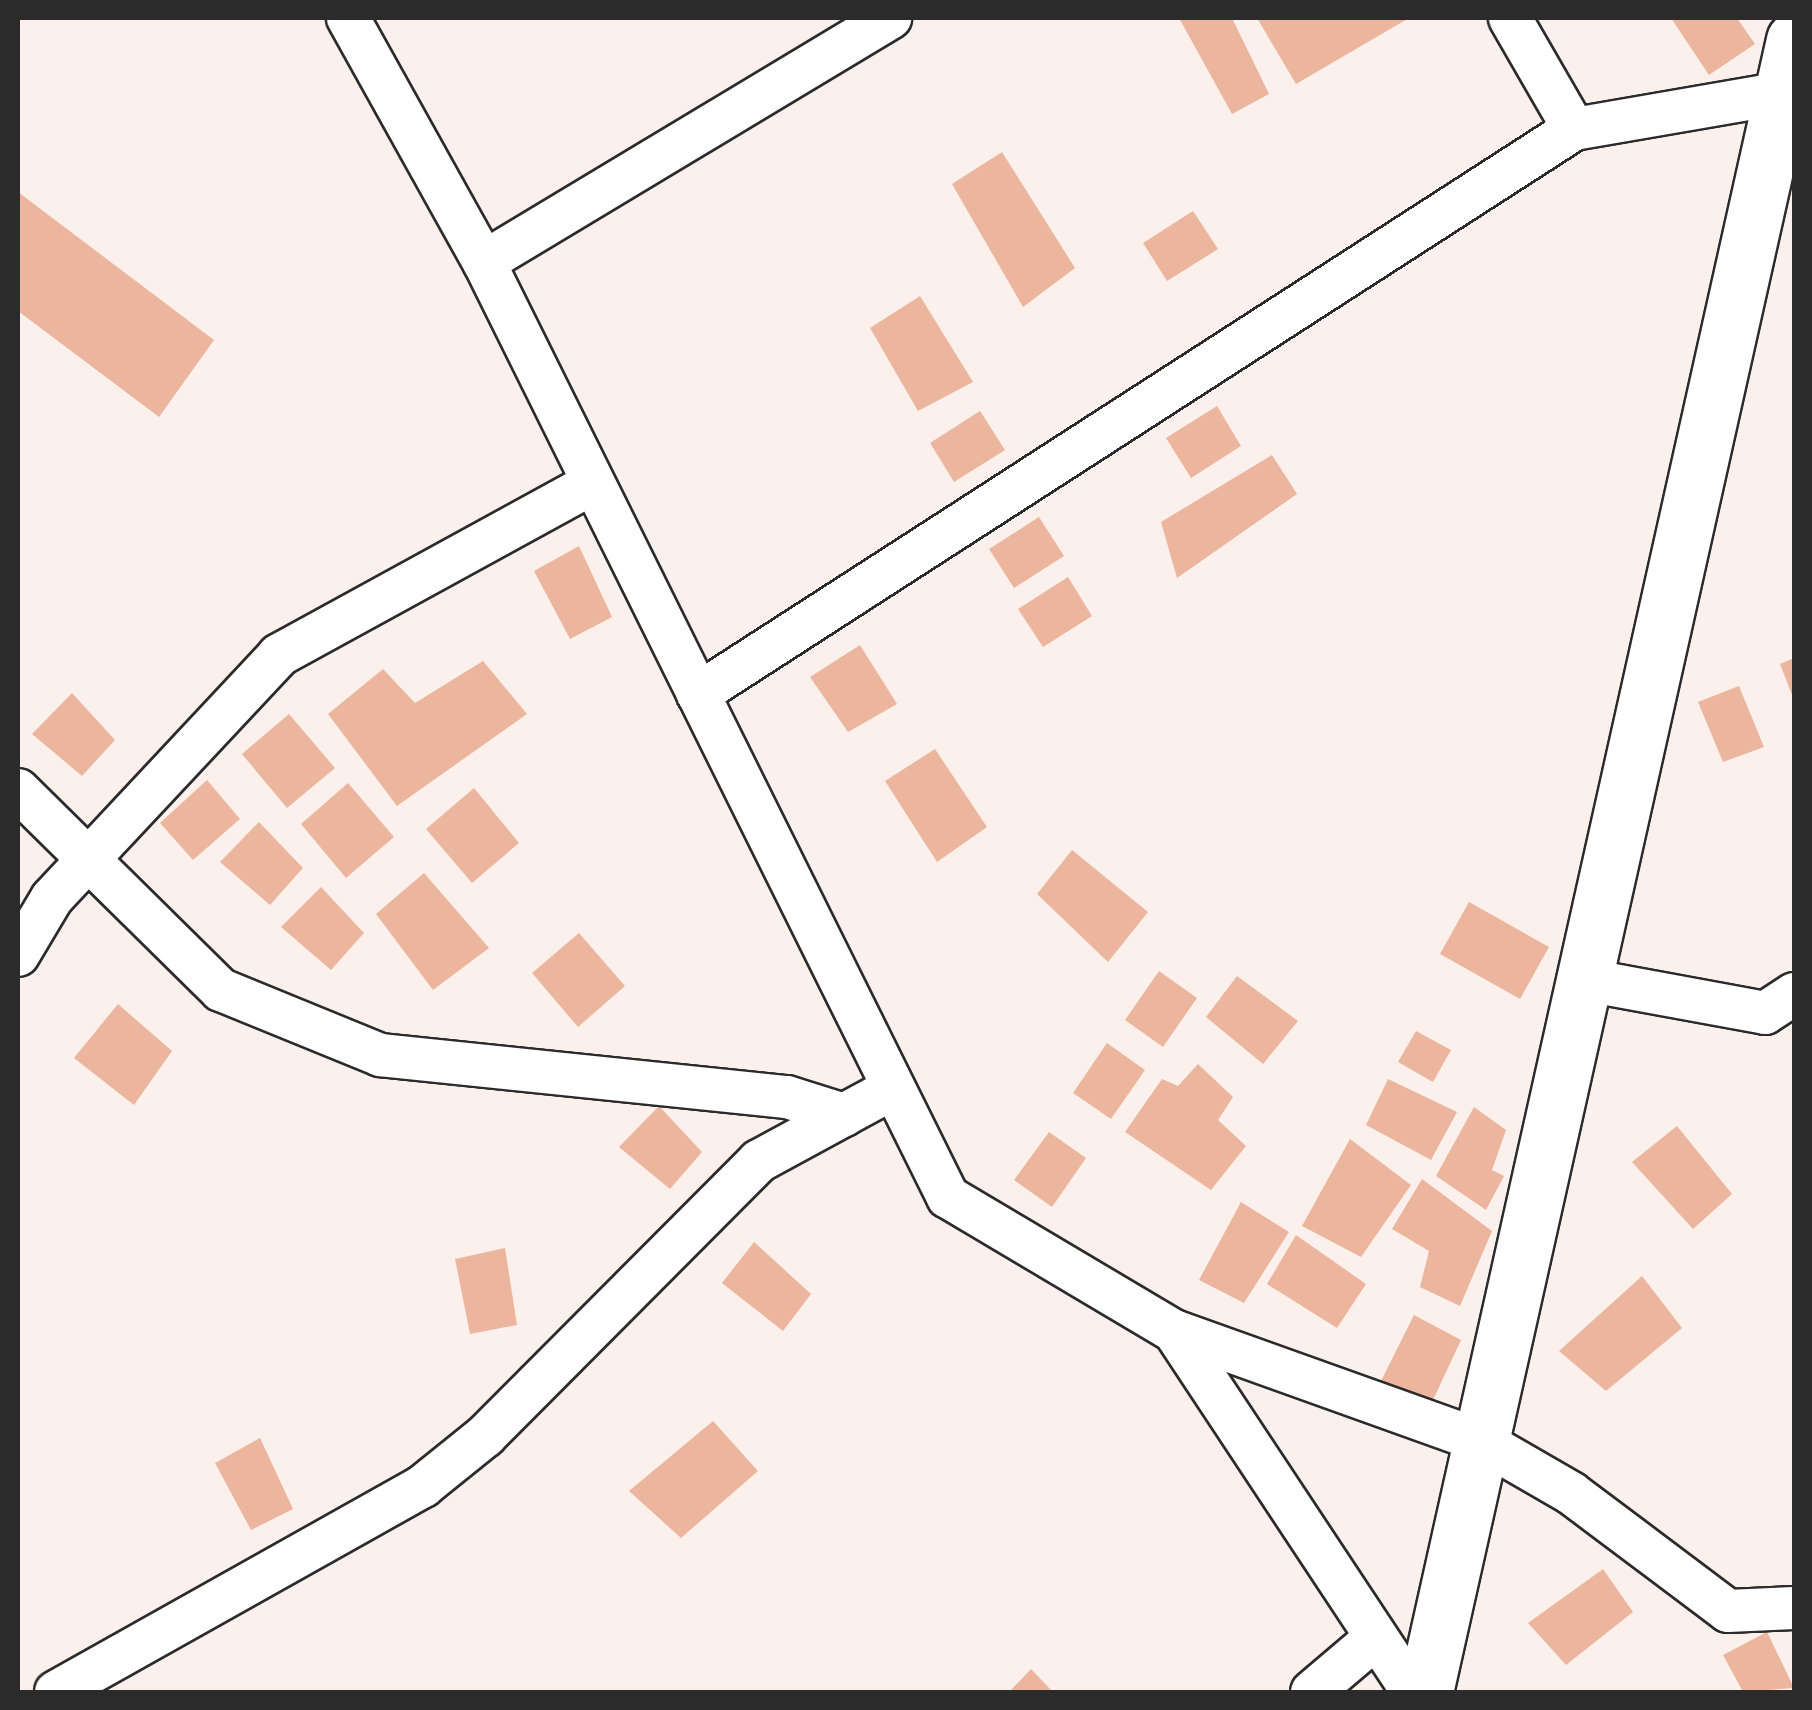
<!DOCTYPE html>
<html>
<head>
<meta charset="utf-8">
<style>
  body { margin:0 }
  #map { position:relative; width:1812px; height:1710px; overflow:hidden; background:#fbf0eb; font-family:Sriracha,sans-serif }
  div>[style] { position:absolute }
  .building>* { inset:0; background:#ebb69d }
  .roads { filter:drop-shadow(2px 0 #2b2b2b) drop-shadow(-2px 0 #2b2b2b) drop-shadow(0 2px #2b2b2b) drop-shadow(0 -2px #2b2b2b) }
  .minor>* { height:42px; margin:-21px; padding:0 21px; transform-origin:21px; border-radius:21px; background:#fff }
  .tertiary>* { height:55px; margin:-27.5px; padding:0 27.5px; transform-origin:27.5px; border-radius:27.5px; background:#fff }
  span { translate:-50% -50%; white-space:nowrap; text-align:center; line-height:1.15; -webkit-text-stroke:9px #fff; paint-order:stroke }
  .frame { position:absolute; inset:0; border:20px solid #2b2b2b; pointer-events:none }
</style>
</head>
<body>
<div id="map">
  <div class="building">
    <i style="clip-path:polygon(1179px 18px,1232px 18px,1269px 94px,1232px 114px)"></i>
    <i style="clip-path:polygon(1257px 18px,1409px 18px,1296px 84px)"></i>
    <i style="clip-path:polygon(1671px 18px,1737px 18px,1755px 44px,1709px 75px)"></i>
    <i style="clip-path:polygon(1002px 152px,1075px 268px,1023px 307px,952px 184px)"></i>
    <i style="clip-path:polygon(18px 192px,214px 340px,159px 417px,18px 311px)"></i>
    <i style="clip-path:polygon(1193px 211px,1218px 249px,1167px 281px,1143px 243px)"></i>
    <i style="clip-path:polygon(920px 296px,973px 382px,918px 411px,870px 328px)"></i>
    <i style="clip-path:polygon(1217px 406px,1241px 446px,1191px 478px,1166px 438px)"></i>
    <i style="clip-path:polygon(980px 411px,1005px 450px,954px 482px,930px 443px)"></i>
    <i style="clip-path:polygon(1272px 455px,1297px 494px,1177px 578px,1161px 522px)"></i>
    <i style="clip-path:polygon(1039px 517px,1064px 556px,1014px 588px,989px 549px)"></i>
    <i style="clip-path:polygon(579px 546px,612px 617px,570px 639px,534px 571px)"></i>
    <i style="clip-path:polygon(1068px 577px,1092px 616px,1043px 647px,1018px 609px)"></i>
    <i style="clip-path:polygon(860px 645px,897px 704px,848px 732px,810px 677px)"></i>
    <i style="clip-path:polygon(1794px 658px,1794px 700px,1780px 664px)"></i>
    <i style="clip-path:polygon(483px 661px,527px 714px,397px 806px,328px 714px,383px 669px,415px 703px)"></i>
    <i style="clip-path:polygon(1739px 686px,1764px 747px,1723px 762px,1698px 702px)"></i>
    <i style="clip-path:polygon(72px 693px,115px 740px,82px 776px,32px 734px)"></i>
    <i style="clip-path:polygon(289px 714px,335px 768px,287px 808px,242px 754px)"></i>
    <i style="clip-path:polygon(935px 749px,987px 827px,937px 862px,885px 781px)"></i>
    <i style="clip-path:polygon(207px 780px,240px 819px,193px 860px,160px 823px)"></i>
    <i style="clip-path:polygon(348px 783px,394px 837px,346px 878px,301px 824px)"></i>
    <i style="clip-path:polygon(474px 788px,519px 843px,472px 883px,426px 829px)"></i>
    <i style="clip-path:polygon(259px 822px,303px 868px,270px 905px,220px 862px)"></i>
    <i style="clip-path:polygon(1072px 850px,1148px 912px,1108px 962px,1037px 894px)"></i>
    <i style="clip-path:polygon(424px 873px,489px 948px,433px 990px,376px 914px)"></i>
    <i style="clip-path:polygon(321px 887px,364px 933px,331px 970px,281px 927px)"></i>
    <i style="clip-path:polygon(1469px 902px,1549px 947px,1520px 999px,1440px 954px)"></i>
    <i style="clip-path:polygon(579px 933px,625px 986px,578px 1027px,532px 973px)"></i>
    <i style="clip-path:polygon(1159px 971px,1197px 998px,1163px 1047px,1125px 1020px)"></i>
    <i style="clip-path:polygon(1237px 976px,1298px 1021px,1263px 1064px,1206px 1017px)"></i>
    <i style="clip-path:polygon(118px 1004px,172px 1051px,134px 1105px,74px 1058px)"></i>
    <i style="clip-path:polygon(1416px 1031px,1451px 1050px,1433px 1082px,1398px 1062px)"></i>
    <i style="clip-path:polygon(1107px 1043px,1145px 1070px,1111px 1119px,1073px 1093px)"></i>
    <i style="clip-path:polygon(1198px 1064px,1233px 1097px,1218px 1120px,1246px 1146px,1211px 1190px,1125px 1132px,1162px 1079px,1178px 1086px)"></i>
    <i style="clip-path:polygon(1388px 1079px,1457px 1112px,1431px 1160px,1366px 1125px)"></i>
    <i style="clip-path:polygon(659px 1106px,702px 1152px,670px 1189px,619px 1147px)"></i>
    <i style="clip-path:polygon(1474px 1107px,1506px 1130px,1492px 1170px,1504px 1176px,1486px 1210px,1436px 1176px)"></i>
    <i style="clip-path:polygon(1677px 1126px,1732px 1194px,1693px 1229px,1632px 1162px)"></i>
    <i style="clip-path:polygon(1049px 1132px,1086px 1158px,1052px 1207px,1014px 1180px)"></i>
    <i style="clip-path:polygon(1350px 1139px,1411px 1185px,1361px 1257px,1302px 1226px)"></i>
    <i style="clip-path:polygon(1422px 1179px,1492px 1231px,1460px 1306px,1420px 1287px,1429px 1251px,1392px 1229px)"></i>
    <i style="clip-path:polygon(1241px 1202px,1289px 1232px,1244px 1303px,1199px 1280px)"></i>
    <i style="clip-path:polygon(1296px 1235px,1366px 1284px,1337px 1328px,1267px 1284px)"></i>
    <i style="clip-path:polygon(754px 1242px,811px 1294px,783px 1331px,722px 1283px)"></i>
    <i style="clip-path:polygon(505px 1248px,517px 1325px,470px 1334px,455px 1259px)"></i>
    <i style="clip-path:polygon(1642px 1276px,1682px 1328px,1606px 1391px,1559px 1351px)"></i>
    <i style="clip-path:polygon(1414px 1315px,1461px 1340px,1433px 1400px,1380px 1383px)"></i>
    <i style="clip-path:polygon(713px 1421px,758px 1471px,681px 1538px,629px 1491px)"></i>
    <i style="clip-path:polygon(260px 1438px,293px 1509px,251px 1530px,215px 1463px)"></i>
    <i style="clip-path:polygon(1603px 1569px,1633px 1612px,1566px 1665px,1528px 1623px)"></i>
    <i style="clip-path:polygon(1767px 1632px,1794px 1688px,1743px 1692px,1723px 1655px)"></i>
    <i style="clip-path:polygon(1031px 1669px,1053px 1692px,1009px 1692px)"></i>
  </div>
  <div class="roads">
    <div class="minor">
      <i style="left:348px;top:18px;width:279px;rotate:60.9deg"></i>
      <i style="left:484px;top:262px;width:1044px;rotate:63.61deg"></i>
      <i style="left:948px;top:1197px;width:263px;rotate:30.7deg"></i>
      <i style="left:1174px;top:1331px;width:433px;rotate:56.5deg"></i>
      <i style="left:1574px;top:129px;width:223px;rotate:-9.8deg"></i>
      <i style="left:484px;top:262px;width:474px;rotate:-31deg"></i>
      <i style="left:698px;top:694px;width:1042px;rotate:-32.82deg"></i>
      <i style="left:1574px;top:129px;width:128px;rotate:-120deg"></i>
      <i style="left:18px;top:790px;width:285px;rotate:44.6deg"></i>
      <i style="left:221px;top:990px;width:172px;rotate:22.2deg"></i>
      <i style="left:380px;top:1055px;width:409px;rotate:5.9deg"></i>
      <i style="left:787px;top:1097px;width:60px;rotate:17.5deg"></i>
      <i style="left:18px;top:955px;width:66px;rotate:-59.2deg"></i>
      <i style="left:52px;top:898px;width:333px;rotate:-46.9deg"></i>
      <i style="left:279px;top:655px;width:354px;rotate:-28.7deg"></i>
      <i style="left:1586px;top:980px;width:182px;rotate:10.4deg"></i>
      <i style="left:1765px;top:1013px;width:35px;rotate:-33deg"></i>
      <i style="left:1174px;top:1331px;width:326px;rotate:19.7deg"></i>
      <i style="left:1481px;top:1441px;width:104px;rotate:30deg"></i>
      <i style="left:1571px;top:1493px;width:196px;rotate:36.9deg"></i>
      <i style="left:1728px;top:1611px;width:66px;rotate:-2.6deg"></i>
      <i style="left:56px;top:1692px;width:421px;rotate:-29.3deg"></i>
      <i style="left:423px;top:1486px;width:80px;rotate:-38.9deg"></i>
      <i style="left:485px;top:1436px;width:388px;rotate:-45.1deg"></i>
      <i style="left:759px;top:1161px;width:147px;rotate:-28.5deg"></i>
      <i style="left:1312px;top:1692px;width:80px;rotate:-40.4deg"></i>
    </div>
    <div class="tertiary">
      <i style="left:1425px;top:1692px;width:1693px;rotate:-77.41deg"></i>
    </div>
  </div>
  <div class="frame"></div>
</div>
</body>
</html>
